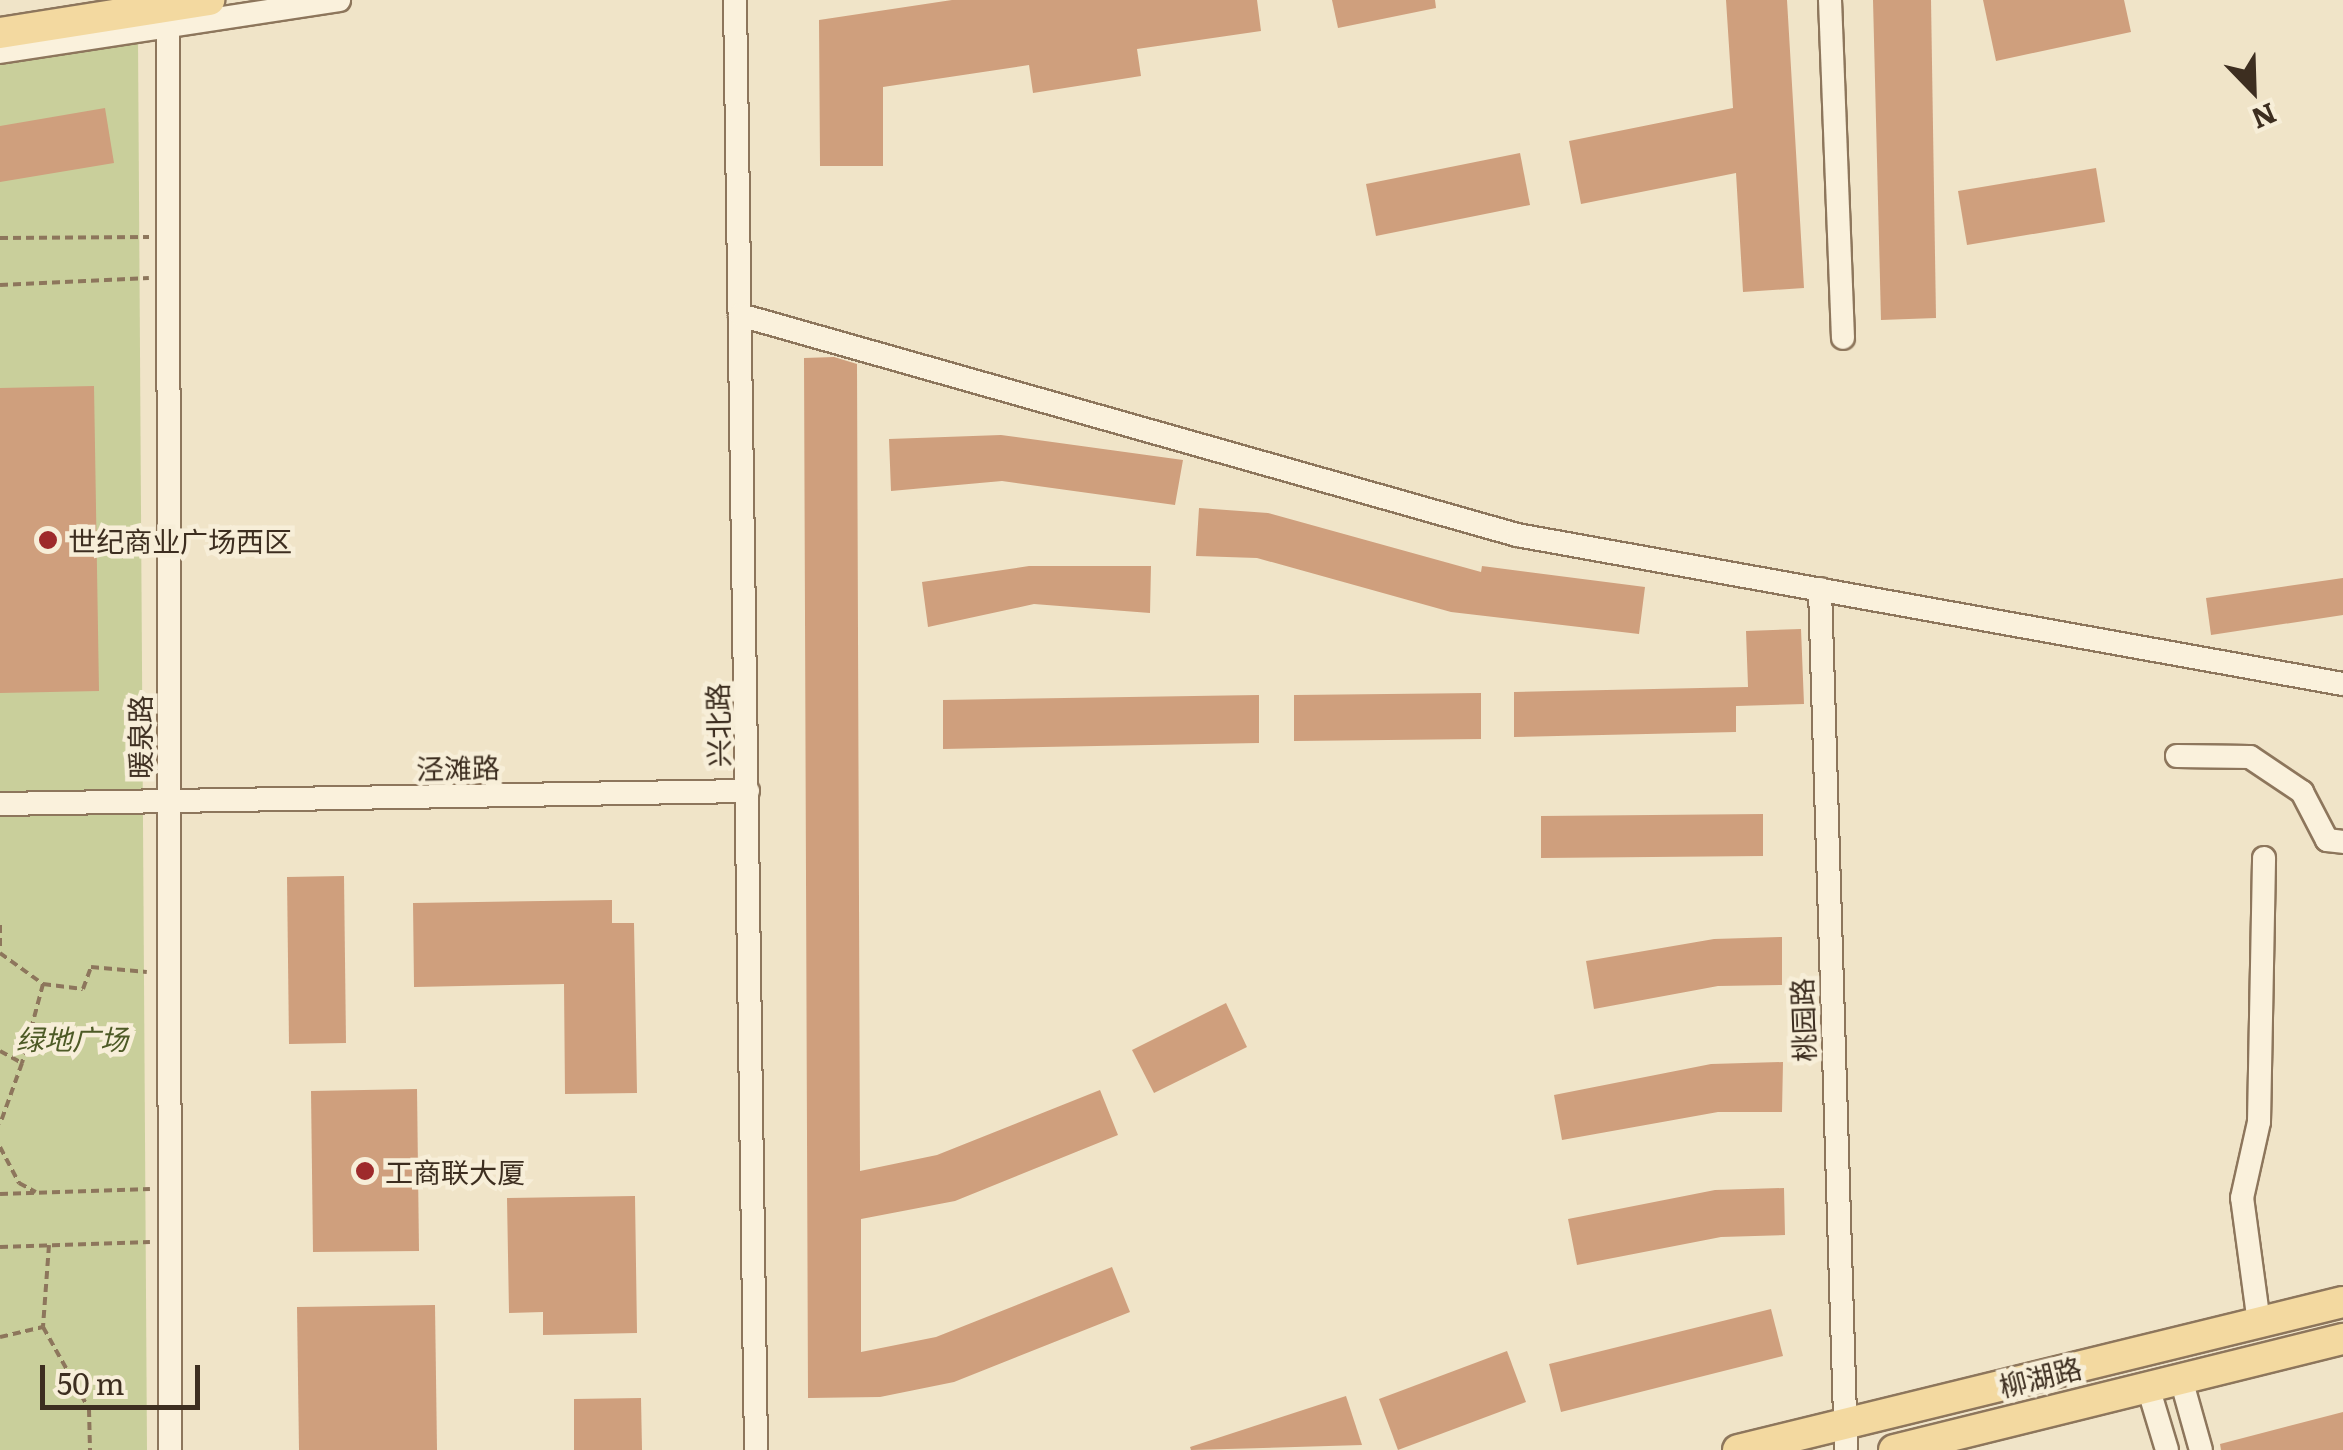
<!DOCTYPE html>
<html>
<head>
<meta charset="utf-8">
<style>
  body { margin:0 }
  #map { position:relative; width:2343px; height:1450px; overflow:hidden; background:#f0e4c8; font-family:Literata,"Noto Sans SC",serif }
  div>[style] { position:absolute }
  .green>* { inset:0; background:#c9cf9b }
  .building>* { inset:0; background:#cf9f7d }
  .path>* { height:4px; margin-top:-2px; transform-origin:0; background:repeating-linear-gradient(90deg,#8d765c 0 8px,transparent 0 13px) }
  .roads { filter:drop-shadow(2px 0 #8d765c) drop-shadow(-2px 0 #8d765c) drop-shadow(0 2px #8d765c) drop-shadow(0 -2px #8d765c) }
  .minor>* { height:22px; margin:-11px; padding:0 11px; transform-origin:11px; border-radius:11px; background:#faf1dc }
  .major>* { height:30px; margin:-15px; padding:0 15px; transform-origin:15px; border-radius:15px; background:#f3d9a0 }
  .dots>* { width:28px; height:28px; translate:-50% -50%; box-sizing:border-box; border:5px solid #f7eed8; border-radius:50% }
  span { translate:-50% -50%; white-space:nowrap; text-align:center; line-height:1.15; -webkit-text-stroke:9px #f7eed8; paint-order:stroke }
  .poi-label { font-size:28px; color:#3d2e20 }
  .left { translate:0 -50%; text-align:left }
  .street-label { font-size:28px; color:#3d2e20 }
  .park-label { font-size:28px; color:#4d5a26; font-style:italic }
  .north { position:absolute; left:2203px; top:40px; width:100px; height:100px; -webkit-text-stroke:8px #f7eed8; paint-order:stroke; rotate:157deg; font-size:28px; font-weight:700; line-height:40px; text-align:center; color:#3d2e20 }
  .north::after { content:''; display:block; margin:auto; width:35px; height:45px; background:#3d2e20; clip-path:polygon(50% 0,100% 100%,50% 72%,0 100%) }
  .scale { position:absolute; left:40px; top:1365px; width:160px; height:45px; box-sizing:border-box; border:5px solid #3d2e20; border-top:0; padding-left:12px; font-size:30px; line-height:35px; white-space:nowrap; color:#3d2e20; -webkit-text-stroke:8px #f7eed8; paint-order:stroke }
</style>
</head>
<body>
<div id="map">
  <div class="green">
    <i style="clip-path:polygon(138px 38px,147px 1450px,0 1450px,0 60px)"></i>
  </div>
  <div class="building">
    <i style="clip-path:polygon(952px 0,1257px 0,1261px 31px,1137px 49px,1141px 76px,1033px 93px,1029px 65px,883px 87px,883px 166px,820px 166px,819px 20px)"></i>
    <i style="clip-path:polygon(1332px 0,1435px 0,1436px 8px,1338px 28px)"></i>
    <i style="clip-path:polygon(1726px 0,1787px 0,1804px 288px,1743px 292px,1736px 173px,1581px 204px,1569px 141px,1733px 108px)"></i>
    <i style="clip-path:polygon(1873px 0,1931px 0,1936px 318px,1881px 320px)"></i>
    <i style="clip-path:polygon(1983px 0,2124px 0,2131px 32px,1996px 61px)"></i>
    <i style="clip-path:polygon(105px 108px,114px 163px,0 182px,0 126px)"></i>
    <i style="clip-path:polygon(1520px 153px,1530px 205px,1376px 236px,1366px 184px)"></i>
    <i style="clip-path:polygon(2096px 168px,2105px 222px,1967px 245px,1958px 191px)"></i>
    <i style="clip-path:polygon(834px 357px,857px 364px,860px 1171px,937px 1155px,1100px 1090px,1118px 1135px,955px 1201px,861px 1219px,861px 1352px,936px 1337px,1112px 1267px,1130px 1312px,954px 1382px,880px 1397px,808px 1398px,804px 358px)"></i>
    <i style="clip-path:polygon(94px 386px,99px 691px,0 693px,0 388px)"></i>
    <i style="clip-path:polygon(1001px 435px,1183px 460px,1175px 505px,1002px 481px,891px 491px,889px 439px)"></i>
    <i style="clip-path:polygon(1199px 508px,1268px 513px,1481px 572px,1482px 566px,1645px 587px,1639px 634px,1451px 612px,1257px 558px,1196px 556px)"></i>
    <i style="clip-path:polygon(1029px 566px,1151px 566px,1150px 613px,1034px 604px,928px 627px,922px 582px)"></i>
    <i style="clip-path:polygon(2343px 578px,2343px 615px,2211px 635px,2206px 598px)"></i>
    <i style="clip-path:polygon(1801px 629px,1804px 704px,1736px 706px,1736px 732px,1514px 737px,1514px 692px,1748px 687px,1746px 631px)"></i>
    <i style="clip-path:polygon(1481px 693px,1481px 739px,1294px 741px,1294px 695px)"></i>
    <i style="clip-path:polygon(1259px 695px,1259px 743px,943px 749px,943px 700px)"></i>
    <i style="clip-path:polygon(1763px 814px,1763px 856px,1541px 858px,1541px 816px)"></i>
    <i style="clip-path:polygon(344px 876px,346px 1043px,289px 1044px,287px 877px)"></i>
    <i style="clip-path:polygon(612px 900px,612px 923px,634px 923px,637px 1093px,565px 1094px,564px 984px,414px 987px,413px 903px)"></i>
    <i style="clip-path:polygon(1782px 937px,1782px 985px,1718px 986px,1594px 1009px,1586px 961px,1714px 939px)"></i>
    <i style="clip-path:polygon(1226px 1003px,1247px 1047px,1154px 1093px,1132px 1050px)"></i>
    <i style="clip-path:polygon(1783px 1062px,1782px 1112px,1718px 1112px,1562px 1140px,1554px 1095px,1711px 1064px)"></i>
    <i style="clip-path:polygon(417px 1089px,419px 1251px,313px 1252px,311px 1091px)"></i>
    <i style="clip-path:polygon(1784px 1188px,1785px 1235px,1721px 1237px,1577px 1265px,1568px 1219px,1715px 1190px)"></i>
    <i style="clip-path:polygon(635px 1196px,637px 1333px,543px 1335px,543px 1312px,509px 1313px,507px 1198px)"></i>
    <i style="clip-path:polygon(435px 1305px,437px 1450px,299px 1450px,297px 1307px)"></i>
    <i style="clip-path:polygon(1771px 1309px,1783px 1356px,1561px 1412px,1549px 1364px)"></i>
    <i style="clip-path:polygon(1507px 1351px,1526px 1402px,1398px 1450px,1379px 1399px)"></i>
    <i style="clip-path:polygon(1346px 1396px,1362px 1445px,1191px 1450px,1190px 1447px)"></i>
    <i style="clip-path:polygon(641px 1398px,642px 1450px,574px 1450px,574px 1399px)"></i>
    <i style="clip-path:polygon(2343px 1412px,2343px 1450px,2221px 1450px,2220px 1444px)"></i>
  </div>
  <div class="path">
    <i style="left:0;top:238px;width:149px;rotate:-0.4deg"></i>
    <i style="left:0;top:285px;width:149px;rotate:-2.7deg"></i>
    <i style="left:0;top:925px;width:23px;rotate:90deg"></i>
    <i style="left:0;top:953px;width:53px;rotate:35.8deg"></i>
    <i style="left:43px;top:984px;width:82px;rotate:104.9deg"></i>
    <i style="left:43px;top:984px;width:40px;rotate:7.1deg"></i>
    <i style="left:83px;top:989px;width:23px;rotate:-70deg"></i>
    <i style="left:91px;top:967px;width:56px;rotate:5.1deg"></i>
    <i style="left:0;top:1051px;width:25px;rotate:29deg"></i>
    <i style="left:22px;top:1063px;width:65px;rotate:109.8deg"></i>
    <i style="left:0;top:1147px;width:41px;rotate:62.2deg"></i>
    <i style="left:19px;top:1183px;width:19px;rotate:28deg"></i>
    <i style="left:0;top:1194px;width:150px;rotate:-1.9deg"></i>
    <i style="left:49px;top:1245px;width:82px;rotate:94.2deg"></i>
    <i style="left:43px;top:1327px;width:94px;rotate:60.7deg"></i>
    <i style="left:89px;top:1409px;width:41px;rotate:88.6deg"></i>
    <i style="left:0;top:1247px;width:150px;rotate:-1.9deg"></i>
    <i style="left:0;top:1337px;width:44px;rotate:-13.1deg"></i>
  </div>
  <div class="roads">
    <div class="minor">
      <i style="left:735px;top:0;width:1450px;rotate:89.17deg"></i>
      <i style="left:1830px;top:0;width:338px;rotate:87.8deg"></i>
      <i style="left:168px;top:25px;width:1425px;rotate:89.92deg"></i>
      <i style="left:0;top:52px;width:343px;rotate:-8.7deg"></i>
      <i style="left:740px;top:315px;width:808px;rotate:15.81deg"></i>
      <i style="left:1517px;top:535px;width:839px;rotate:10.23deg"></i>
      <i style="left:1820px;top:589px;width:861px;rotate:88.27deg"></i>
      <i style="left:2177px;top:756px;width:73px;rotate:0.8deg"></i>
      <i style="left:2250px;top:757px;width:63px;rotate:33.9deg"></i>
      <i style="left:2302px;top:792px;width:54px;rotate:62.5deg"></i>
      <i style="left:2327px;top:840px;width:16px;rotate:7deg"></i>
      <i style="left:0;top:804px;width:748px;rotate:-1deg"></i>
      <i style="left:2259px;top:1323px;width:126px;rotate:-97.7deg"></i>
      <i style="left:2242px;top:1198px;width:78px;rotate:-77.4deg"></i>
      <i style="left:2259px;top:1122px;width:264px;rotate:-88.9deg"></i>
      <i style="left:2181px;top:1379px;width:74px;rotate:74.3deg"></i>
      <i style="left:2148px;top:1387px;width:66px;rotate:73.2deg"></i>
    </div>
    <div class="major">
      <i style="left:0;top:33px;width:212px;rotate:-9deg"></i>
      <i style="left:1738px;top:1450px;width:623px;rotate:-13.75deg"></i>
      <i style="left:1894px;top:1450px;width:463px;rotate:-13.9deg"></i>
    </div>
  </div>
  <div class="dots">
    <i style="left:48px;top:540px;background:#9e2a2b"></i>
    <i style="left:365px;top:1171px;background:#9e2a2b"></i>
  </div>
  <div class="poi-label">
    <span class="left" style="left:68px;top:540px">世纪商业广场西区</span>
    <span class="left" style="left:385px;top:1171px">工商联大厦</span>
  </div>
  <div class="street-label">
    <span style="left:717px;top:725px;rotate:-91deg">兴北路</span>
    <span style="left:139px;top:737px;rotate:-90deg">暖泉路</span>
    <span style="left:458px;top:767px;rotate:-1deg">泾滩路</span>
    <span style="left:1802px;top:1020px;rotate:-92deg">桃园路</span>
    <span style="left:2040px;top:1376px;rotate:-14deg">柳湖路</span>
  </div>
  <div class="park-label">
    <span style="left:72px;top:1038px">绿地广场</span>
  </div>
  <div class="north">N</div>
  <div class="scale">50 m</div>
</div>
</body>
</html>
